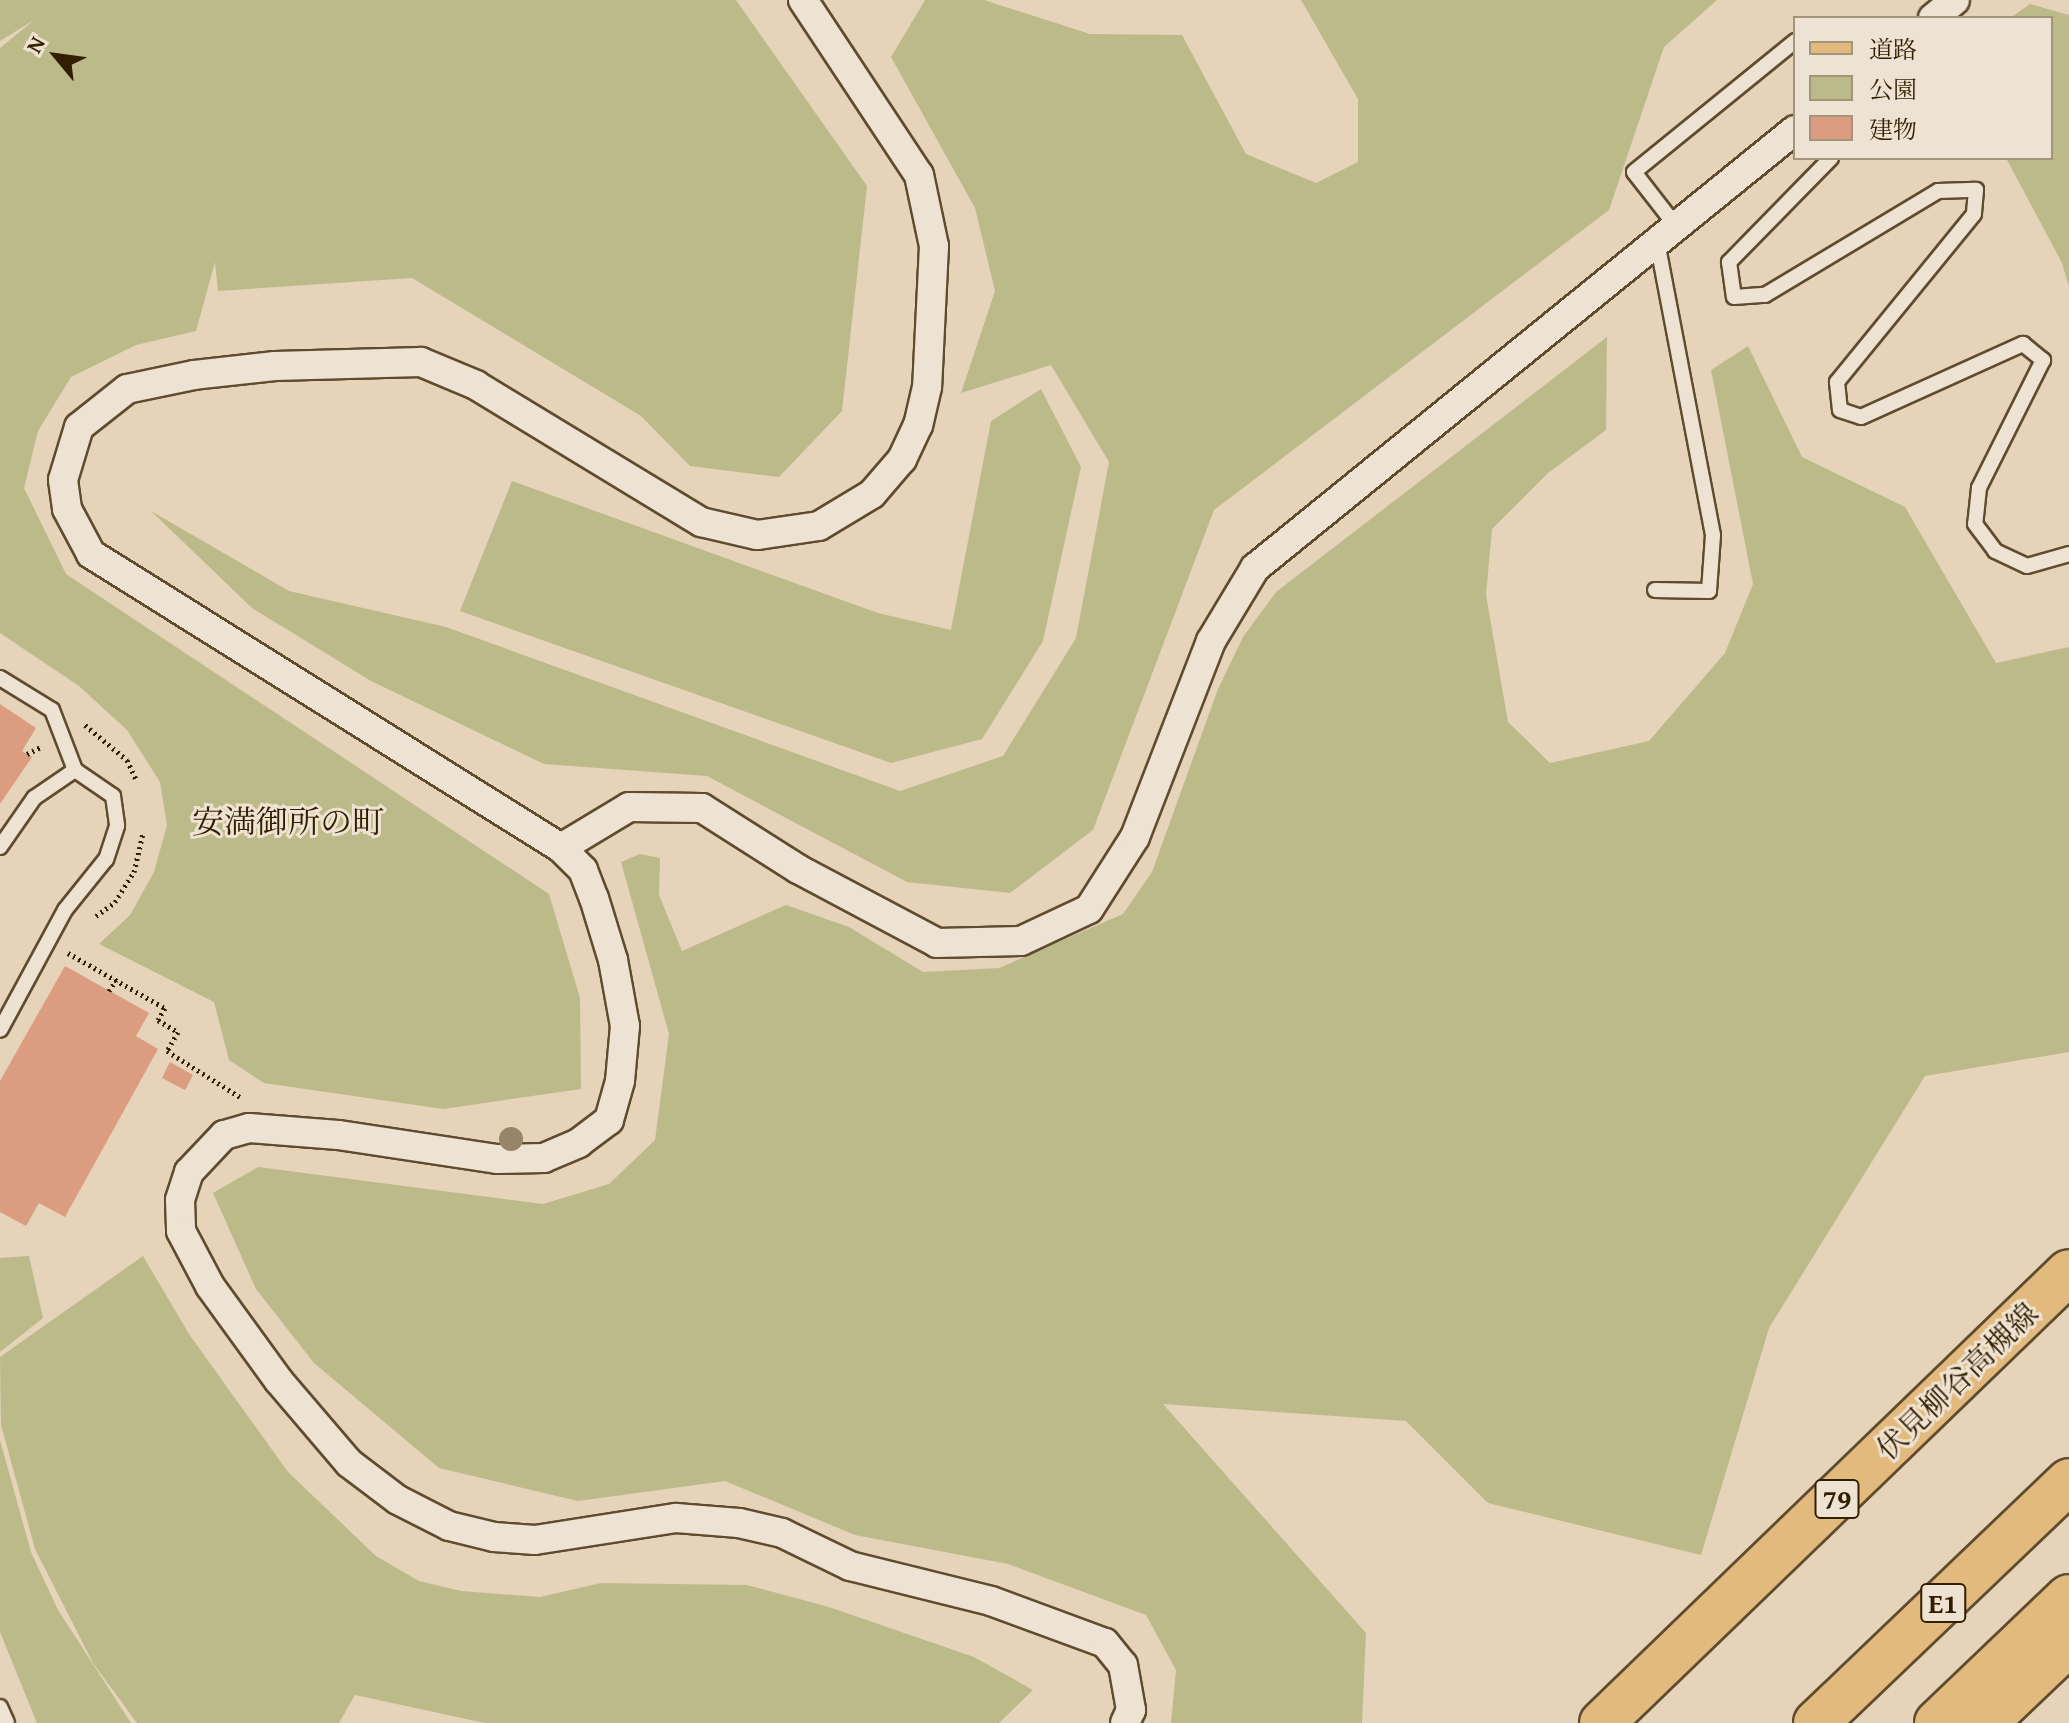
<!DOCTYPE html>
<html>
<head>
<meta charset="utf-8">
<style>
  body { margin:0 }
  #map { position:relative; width:2069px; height:1723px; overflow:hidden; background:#e5d3ba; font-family:"Gentium Book Plus","Noto Serif JP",serif }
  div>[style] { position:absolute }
  .green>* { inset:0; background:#bdba8a }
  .building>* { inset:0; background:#db9c80 }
  .path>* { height:5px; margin-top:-2.5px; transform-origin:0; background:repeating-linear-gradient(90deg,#321f01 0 2px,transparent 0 6px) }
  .roads { filter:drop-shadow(2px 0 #5f4c2f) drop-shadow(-2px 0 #5f4c2f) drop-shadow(0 2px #5f4c2f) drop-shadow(0 -2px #5f4c2f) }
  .service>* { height:14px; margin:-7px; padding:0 7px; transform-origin:7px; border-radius:7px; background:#eee2d2 }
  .minor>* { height:28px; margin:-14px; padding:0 14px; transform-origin:14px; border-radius:14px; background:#eee2d2 }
  .primary>* { height:44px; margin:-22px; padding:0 22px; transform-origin:22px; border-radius:22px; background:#e2ba7d }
  .motorway>* { height:44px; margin:-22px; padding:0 22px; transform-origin:22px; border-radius:22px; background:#e2ba7d }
  .trees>* { width:24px; height:24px; margin:-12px; border-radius:50%; background:#968567 }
  span { translate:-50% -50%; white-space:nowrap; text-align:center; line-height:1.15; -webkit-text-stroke:6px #eee2d2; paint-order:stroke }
  .shield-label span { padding:2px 6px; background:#eee2d2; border:2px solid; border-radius:6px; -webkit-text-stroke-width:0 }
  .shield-label { font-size:28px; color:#321f01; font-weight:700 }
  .street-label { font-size:30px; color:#321f01 }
  .neighbourhood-label { font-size:32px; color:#321f01 }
  .legend { position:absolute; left:1793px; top:16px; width:260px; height:144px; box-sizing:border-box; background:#eee2d2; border:2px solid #a3947e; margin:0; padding:10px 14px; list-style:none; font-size:24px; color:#321f01 }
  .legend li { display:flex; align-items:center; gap:16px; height:40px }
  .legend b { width:40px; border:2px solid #a3947e }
  .north { position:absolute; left:16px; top:16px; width:80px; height:80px; -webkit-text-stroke:6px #eee2d2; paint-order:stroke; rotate:299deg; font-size:22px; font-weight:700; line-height:32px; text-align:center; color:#321f01 }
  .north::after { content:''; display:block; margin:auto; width:28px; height:36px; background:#321f01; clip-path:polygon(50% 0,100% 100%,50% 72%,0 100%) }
</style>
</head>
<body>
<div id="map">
  <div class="green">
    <i style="clip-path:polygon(0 0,736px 0,867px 186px,842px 411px,779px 477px,690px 466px,641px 416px,412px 278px,218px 291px,215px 262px,196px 331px,136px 345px,71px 377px,38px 431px,24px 488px,66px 574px,549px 894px,580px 998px,581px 1089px,443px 1109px,264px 1083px,229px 1060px,214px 1002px,99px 944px,130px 915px,154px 872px,167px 825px,160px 782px,127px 730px,79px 686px,0 633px,0 48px,34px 20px,0 41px)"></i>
    <i style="clip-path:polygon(925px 0,984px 0,1090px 34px,1182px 35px,1246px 154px,1316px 183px,1358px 162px,1358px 99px,1301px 0,1717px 0,1664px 47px,1609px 210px,1214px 510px,1093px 830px,1010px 893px,907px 882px,707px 776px,544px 764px,371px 681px,252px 608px,151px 511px,289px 591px,446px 627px,900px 791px,1003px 756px,1076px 638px,1109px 462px,1051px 365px,961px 393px,995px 291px,975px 208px,891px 57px)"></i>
    <i style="clip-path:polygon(2030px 4px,2069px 15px,2069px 287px,2062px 263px,2006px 158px,2051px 158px,2051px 18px,2010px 18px)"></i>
    <i style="clip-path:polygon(1607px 337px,1606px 430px,1548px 473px,1492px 529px,1486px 595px,1508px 722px,1550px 763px,1649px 741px,1725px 653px,1753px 584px,1711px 370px,1748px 346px,1802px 457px,1905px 507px,1996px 663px,2069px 647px,2069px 1052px,1925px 1076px,1769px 1328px,1701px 1555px,1488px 1503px,1406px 1421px,1163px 1404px,1366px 1633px,1362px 1723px,1171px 1723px,1176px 1670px,1146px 1615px,1008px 1564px,855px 1535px,725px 1481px,578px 1501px,439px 1468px,314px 1363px,256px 1289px,213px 1193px,258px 1167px,543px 1204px,609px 1184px,655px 1140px,669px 1034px,621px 862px,640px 854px,660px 858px,659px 895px,682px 951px,786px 905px,849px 927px,923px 972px,999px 968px,1123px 914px,1152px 872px,1218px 689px,1243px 637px,1276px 592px)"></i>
    <i style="clip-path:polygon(1041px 389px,1081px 467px,1043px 641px,982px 739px,891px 763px,460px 611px,512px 481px,878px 613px,951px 630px,991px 421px)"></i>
    <i style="clip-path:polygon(29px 1256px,43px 1318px,0 1352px,0 1258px)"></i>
    <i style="clip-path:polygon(143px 1256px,189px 1334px,288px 1472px,376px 1556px,419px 1581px,461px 1591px,540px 1597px,601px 1583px,747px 1585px,829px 1607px,974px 1657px,1033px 1690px,999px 1723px,485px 1723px,355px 1695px,339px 1723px,137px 1723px,93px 1663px,35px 1549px,1px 1425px,0 1357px)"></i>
    <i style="clip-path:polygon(0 1440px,31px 1552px,58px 1610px,131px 1723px,37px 1723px,0 1632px)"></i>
  </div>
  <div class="building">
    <i style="clip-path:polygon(0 704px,36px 728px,22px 751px,32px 757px,0 804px)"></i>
    <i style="clip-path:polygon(65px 966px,149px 1013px,136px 1036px,158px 1049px,65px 1217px,39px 1203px,26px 1226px,0 1212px,0 1081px)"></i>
    <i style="clip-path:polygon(170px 1062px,193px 1075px,185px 1090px,162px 1078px)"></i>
  </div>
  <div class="path">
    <i style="left:85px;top:725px;width:55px;rotate:39.8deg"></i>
    <i style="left:127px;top:760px;width:23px;rotate:65deg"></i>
    <i style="left:27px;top:754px;width:16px;rotate:-27deg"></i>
    <i style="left:96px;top:916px;width:24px;rotate:-36deg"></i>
    <i style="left:115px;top:902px;width:36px;rotate:-58deg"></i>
    <i style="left:134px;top:872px;width:39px;rotate:-77deg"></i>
    <i style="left:68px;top:953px;width:112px;rotate:29.6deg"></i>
    <i style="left:165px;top:1008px;width:14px;rotate:120deg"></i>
    <i style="left:158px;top:1020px;width:23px;rotate:31deg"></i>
    <i style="left:178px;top:1032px;width:22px;rotate:120deg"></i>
    <i style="left:167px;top:1051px;width:86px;rotate:32.2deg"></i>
    <i style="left:109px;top:991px;width:13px;rotate:-58deg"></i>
  </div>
  <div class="roads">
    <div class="service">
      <i style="left:1831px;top:158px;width:146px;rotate:134.4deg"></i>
      <i style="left:1729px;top:262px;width:35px;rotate:82deg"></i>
      <i style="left:1734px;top:297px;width:31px;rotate:-4deg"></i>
      <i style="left:1765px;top:295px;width:202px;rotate:-31deg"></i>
      <i style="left:1938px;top:191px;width:38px;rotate:-2deg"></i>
      <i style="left:1976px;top:190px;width:24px;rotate:95deg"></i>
      <i style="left:1974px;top:214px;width:217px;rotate:129.2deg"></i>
      <i style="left:1837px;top:382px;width:28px;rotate:84deg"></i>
      <i style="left:1840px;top:410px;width:22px;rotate:18deg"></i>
      <i style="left:1861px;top:417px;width:178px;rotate:-24.3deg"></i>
      <i style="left:2023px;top:344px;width:26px;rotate:39deg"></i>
      <i style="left:2043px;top:360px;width:143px;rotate:116.6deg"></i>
      <i style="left:1979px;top:488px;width:36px;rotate:96deg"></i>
      <i style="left:1975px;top:524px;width:34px;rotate:53deg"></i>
      <i style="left:1995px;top:551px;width:35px;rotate:25deg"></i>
      <i style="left:2027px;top:566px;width:44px;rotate:-15.9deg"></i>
      <i style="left:1676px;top:226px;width:68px;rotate:-127.9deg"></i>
      <i style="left:1634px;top:172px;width:208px;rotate:-39.1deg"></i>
      <i style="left:1655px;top:590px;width:54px;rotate:1.1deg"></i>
      <i style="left:1709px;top:591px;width:56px;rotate:-85.9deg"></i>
      <i style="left:1713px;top:535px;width:298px;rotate:-100.8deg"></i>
      <i style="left:0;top:678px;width:61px;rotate:31.6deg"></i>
      <i style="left:52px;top:710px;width:64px;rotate:69deg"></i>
      <i style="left:0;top:847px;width:60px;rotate:-55.2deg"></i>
      <i style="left:34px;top:798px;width:50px;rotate:-34.3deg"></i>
      <i style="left:75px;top:770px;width:46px;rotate:34.4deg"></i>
      <i style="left:113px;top:796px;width:30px;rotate:82deg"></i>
      <i style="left:117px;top:826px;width:35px;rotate:108deg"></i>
      <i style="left:106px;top:859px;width:65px;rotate:128.8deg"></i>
      <i style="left:65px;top:910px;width:136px;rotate:118.4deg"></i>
      <i style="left:0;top:1707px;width:17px;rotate:66deg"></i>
    </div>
    <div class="minor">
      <i style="left:803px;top:0;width:210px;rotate:56.5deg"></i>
      <i style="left:919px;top:175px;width:73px;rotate:78.1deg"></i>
      <i style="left:934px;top:246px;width:141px;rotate:92.8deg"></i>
      <i style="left:927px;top:387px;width:39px;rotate:103deg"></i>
      <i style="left:918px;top:425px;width:38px;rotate:115deg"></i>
      <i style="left:902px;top:459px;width:46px;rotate:130.6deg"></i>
      <i style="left:872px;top:494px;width:62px;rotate:148.9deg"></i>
      <i style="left:819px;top:526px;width:63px;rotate:171.7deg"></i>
      <i style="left:757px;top:535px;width:57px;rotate:-166.9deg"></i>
      <i style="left:701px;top:522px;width:263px;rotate:-148.7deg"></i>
      <i style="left:476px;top:385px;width:60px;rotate:-157.3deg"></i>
      <i style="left:421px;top:362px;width:146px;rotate:178.4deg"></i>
      <i style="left:275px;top:366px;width:81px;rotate:173.7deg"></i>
      <i style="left:194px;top:375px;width:68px;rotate:168.2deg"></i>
      <i style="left:127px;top:389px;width:61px;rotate:141.6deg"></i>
      <i style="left:79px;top:427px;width:55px;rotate:106.8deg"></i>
      <i style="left:63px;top:480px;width:29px;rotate:82deg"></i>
      <i style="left:67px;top:509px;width:51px;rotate:61.9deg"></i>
      <i style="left:91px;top:554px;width:554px;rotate:32.03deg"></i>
      <i style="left:561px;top:848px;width:31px;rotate:45deg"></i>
      <i style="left:583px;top:870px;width:30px;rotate:69deg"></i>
      <i style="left:594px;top:898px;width:65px;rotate:73deg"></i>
      <i style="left:613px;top:960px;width:67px;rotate:79.7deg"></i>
      <i style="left:625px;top:1026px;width:55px;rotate:95.2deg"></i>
      <i style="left:620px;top:1081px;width:41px;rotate:105.8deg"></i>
      <i style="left:609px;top:1120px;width:38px;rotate:143deg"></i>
      <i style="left:579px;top:1143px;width:38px;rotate:157deg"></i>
      <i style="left:544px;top:1158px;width:47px;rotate:178.8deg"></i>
      <i style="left:497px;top:1159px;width:161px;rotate:-171.4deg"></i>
      <i style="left:338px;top:1135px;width:89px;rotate:-175.5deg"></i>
      <i style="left:249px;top:1128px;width:26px;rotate:164deg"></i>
      <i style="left:224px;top:1135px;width:51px;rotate:133.4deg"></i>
      <i style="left:189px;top:1172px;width:29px;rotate:108deg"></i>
      <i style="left:180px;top:1200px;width:31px;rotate:88deg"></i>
      <i style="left:181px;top:1231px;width:62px;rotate:62.2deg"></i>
      <i style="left:210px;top:1286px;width:117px;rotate:54deg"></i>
      <i style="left:279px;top:1381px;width:108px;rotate:49.5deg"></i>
      <i style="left:349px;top:1463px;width:61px;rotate:37.1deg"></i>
      <i style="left:398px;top:1500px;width:57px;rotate:27deg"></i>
      <i style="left:449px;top:1526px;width:46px;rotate:13.7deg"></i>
      <i style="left:494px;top:1537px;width:41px;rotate:4.2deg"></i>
      <i style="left:535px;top:1540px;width:143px;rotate:-8.9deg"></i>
      <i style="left:676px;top:1518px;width:63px;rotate:4.5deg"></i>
      <i style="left:739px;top:1523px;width:44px;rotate:13.1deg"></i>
      <i style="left:782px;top:1533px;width:76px;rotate:25.9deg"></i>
      <i style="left:850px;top:1566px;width:145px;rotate:13.9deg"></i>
      <i style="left:991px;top:1601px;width:121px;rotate:20.2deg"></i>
      <i style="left:1105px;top:1643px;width:28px;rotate:51deg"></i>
      <i style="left:1123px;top:1665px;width:46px;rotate:79.9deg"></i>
      <i style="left:1131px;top:1710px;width:14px;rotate:115deg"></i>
      <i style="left:1933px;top:18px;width:28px;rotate:-39deg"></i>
      <i style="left:561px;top:848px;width:79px;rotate:-31.1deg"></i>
      <i style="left:629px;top:807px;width:73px;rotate:0.8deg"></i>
      <i style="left:702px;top:808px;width:114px;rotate:32.4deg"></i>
      <i style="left:798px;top:869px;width:157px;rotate:28deg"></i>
      <i style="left:937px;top:943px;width:84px;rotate:-1.4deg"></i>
      <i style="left:1021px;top:941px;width:75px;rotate:-25.2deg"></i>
      <i style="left:1089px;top:909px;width:85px;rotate:-57.4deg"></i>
      <i style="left:1135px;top:837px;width:210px;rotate:-68.8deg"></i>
      <i style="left:1211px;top:641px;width:85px;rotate:-58.9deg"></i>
      <i style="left:1255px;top:568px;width:695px;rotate:-39.05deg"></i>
    </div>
    <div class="primary">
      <i style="left:1602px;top:1723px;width:649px;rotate:-44deg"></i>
    </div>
    <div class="motorway">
      <i style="left:1816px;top:1723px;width:350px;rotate:-43.7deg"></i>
      <i style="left:1937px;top:1723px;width:182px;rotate:-43.7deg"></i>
      <i style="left:1985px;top:1723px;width:116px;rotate:-43.6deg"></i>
    </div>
  </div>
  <div class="trees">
    <i style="left:511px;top:1139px"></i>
  </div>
  <div class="shield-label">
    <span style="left:1837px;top:1499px">79</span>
    <span style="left:1943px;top:1603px">E1</span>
  </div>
  <div class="street-label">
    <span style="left:1957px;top:1381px;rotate:-44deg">伏見柳谷高槻線</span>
  </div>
  <div class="neighbourhood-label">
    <span style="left:288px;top:822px">安満御所の町</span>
  </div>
  <ul class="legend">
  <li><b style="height:10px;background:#e2ba7d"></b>道路</li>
  <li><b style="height:22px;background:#bdba8a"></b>公園</li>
  <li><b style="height:22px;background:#db9c80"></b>建物</li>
  </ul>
  <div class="north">N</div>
</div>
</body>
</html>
